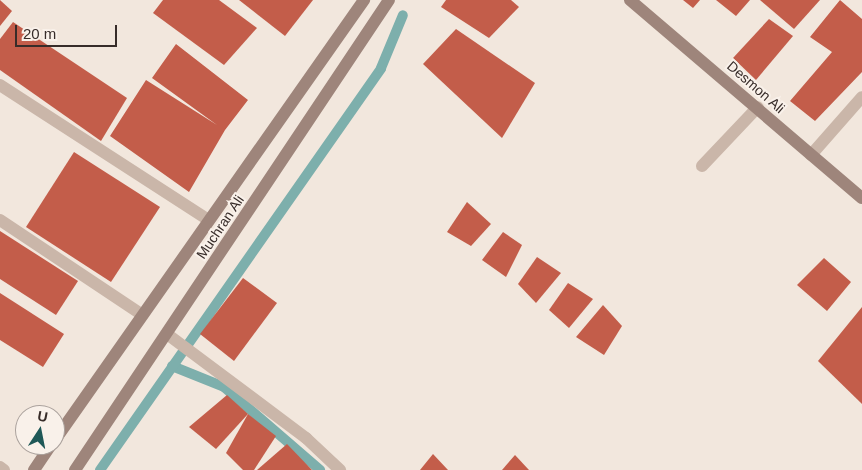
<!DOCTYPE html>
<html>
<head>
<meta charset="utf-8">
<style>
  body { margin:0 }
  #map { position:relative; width:862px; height:470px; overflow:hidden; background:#f2e7dd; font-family:Arial,sans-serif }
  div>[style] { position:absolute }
  .stream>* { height:10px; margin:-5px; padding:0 5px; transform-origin:5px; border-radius:5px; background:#7dafac }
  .building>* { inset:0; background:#c35d4a }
  .lane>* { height:12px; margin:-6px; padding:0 6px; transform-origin:6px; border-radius:6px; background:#cab6a9 }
  .street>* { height:12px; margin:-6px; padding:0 6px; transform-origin:6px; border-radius:6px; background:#cab6a9 }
  .secondary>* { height:12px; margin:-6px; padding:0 6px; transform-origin:6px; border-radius:6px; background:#9e857b }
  span { translate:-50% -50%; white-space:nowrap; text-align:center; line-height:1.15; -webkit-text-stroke:4px #f9f1ea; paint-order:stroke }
  .street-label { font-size:14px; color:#372c29 }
  .north { position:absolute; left:15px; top:405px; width:50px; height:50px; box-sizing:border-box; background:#f9f1ea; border:1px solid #aba29d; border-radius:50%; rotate:11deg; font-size:14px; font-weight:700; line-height:20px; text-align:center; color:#372c29 }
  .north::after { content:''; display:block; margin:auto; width:18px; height:22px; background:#1f5857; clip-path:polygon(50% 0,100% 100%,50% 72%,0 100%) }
  .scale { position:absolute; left:15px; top:25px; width:102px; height:22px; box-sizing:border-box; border:2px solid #372c29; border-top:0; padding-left:6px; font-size:15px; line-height:18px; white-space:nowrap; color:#372c29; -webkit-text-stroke:4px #f9f1ea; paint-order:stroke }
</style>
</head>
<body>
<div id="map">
  <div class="stream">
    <i style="left:172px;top:366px;width:56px;rotate:22deg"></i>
    <i style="left:224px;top:387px;width:127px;rotate:40.8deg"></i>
    <i style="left:100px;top:470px;width:490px;rotate:-55deg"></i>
    <i style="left:381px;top:68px;width:57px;rotate:-67.5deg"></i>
  </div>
  <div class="building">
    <i style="clip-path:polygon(0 0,12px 11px,0 26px)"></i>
    <i style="clip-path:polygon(163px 0,219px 0,257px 28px,224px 65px,153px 13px)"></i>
    <i style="clip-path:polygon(239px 0,313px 0,285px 36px)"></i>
    <i style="clip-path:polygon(446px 0,511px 0,519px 7px,489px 38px,441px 7px)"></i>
    <i style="clip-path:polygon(683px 0,700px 0,693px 8px)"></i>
    <i style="clip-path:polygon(716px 0,750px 0,736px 16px)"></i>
    <i style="clip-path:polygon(760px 0,820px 0,794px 29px)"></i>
    <i style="clip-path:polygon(840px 0,862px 19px,862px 72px,815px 121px,790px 101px,832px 52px,810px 37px)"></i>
    <i style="clip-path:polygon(769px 19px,793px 36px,756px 80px,733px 58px)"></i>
    <i style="clip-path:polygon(13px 22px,127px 98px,101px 141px,0 70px,0 39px)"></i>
    <i style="clip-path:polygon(456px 29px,535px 83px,502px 138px,423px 64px)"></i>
    <i style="clip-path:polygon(176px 44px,248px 100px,225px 130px,189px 192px,110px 136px,146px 80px,217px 125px,152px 78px)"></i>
    <i style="clip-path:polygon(74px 152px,160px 207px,111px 282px,26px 227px)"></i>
    <i style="clip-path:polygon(467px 202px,491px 224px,471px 246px,447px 232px)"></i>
    <i style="clip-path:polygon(0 231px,78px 281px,56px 315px,0 279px)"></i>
    <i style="clip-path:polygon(503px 232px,522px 245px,506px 277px,482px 260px)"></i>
    <i style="clip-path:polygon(537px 257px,561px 273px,536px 303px,518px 284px)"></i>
    <i style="clip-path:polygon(824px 258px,851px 282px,827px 311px,797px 285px)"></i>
    <i style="clip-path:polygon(243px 278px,277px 303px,234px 361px,200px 334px)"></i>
    <i style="clip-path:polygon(568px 283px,593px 299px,569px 328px,549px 310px)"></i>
    <i style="clip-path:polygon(0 293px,64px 334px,43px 367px,0 340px)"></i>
    <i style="clip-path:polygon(603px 305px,622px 326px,604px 355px,576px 337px)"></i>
    <i style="clip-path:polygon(862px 307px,862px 404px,818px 361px)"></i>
    <i style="clip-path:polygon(227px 395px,248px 414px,216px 449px,189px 427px)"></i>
    <i style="clip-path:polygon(248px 414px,276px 436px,254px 470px,243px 470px,226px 453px)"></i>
    <i style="clip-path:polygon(287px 444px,312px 470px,257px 470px)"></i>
    <i style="clip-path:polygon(433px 454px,448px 470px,420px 470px)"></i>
    <i style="clip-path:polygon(515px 455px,529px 470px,502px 470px)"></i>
  </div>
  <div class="lane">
    <i style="left:811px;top:155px;width:77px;rotate:-48.7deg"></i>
    <i style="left:702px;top:166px;width:81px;rotate:-46.5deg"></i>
  </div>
  <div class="street">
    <i style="left:0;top:85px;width:247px;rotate:32.9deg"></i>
    <i style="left:0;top:220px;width:169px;rotate:33.7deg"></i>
    <i style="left:167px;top:334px;width:174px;rotate:36.8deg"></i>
    <i style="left:306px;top:438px;width:47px;rotate:43.3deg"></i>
    <i style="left:0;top:467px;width:5px;rotate:37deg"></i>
  </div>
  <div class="secondary">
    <i style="left:630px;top:0;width:305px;rotate:40.5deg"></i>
    <i style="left:55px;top:440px;width:538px;rotate:-54.92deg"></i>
    <i style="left:34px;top:470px;width:30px;rotate:-56deg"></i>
    <i style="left:75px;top:470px;width:565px;rotate:-56.25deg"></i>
  </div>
  <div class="street-label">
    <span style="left:756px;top:87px;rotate:41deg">Desmon Ali</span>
    <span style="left:220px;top:227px;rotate:-56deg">Muchran Ali</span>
  </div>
  <div class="north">U</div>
  <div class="scale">20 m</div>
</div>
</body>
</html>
